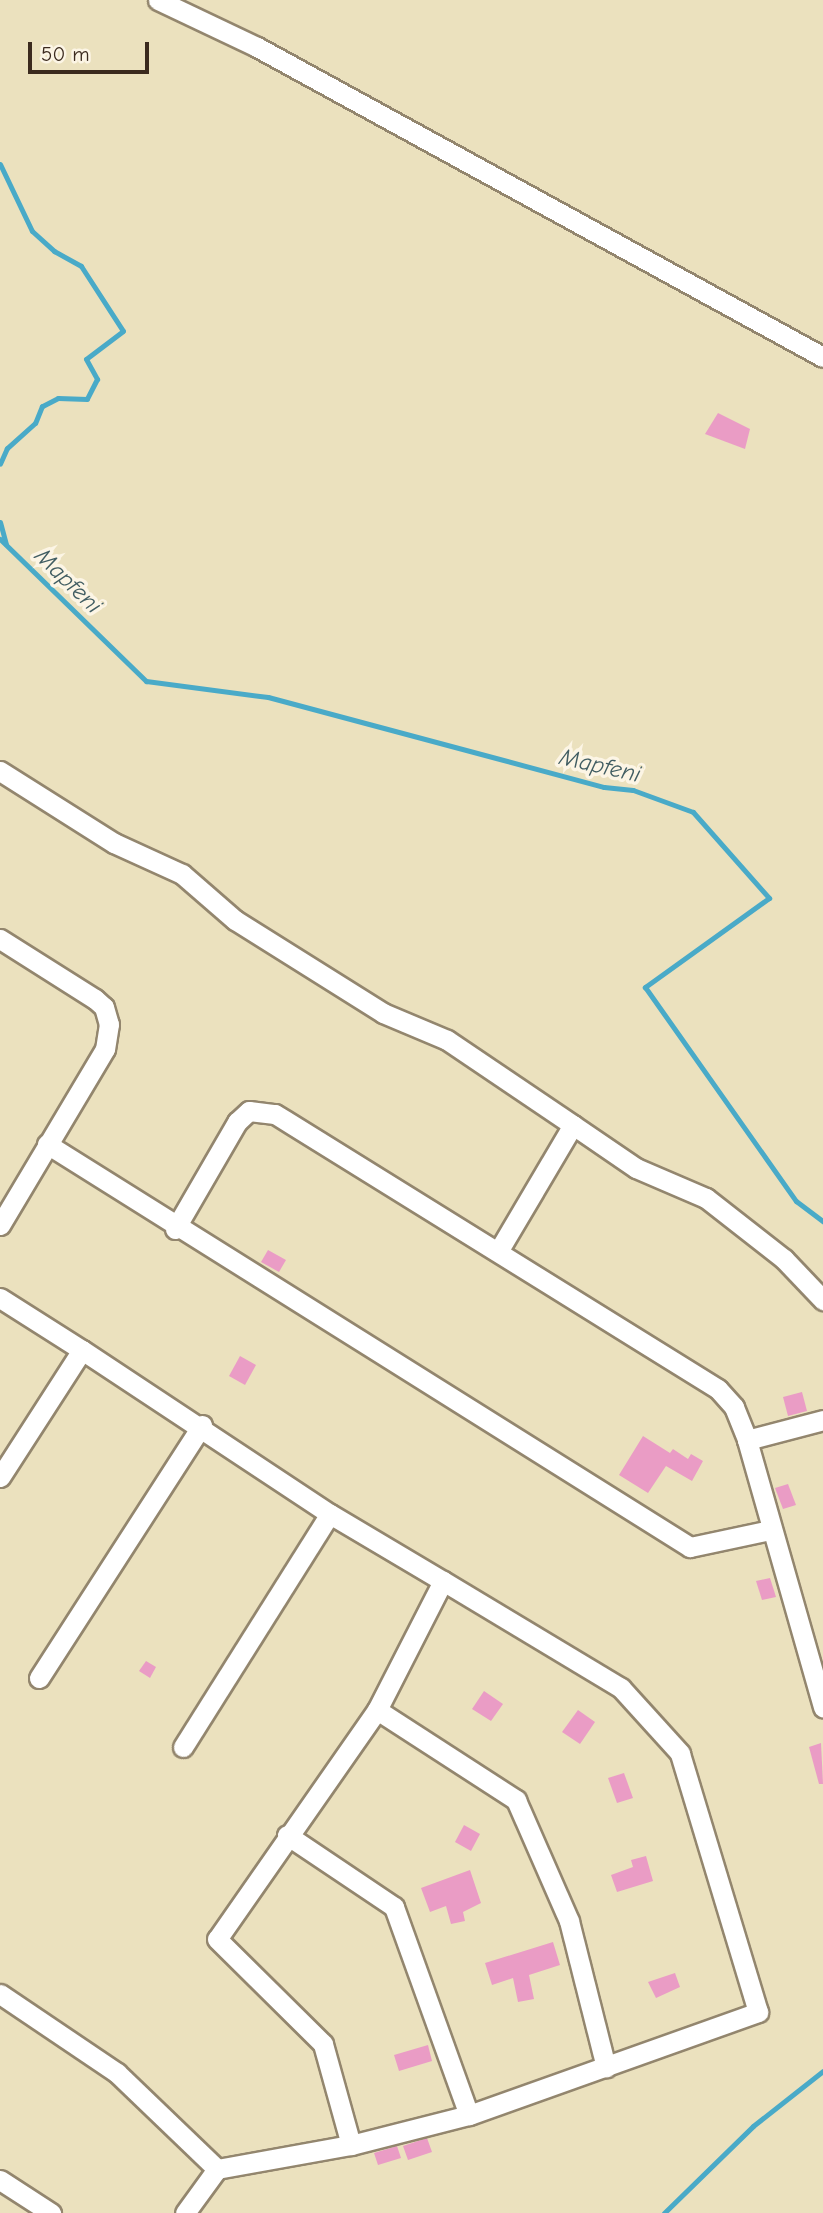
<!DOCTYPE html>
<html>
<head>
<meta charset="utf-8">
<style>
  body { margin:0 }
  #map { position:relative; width:823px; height:2213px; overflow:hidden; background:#ebe1be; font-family:"Comic Neue",sans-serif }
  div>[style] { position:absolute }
  .stream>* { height:5px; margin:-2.5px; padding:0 2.5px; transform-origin:2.5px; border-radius:2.5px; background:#49aac8 }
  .building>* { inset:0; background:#ea9cc5 }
  .roads { filter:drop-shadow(2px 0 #93866e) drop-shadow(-2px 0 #93866e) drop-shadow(0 2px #93866e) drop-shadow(0 -2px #93866e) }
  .minor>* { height:19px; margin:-9.5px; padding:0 9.5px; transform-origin:9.5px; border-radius:9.5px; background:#fff }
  span { translate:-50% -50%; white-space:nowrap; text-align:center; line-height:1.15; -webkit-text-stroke:7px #fcf5e5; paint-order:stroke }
  .water-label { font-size:24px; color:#415d62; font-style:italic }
  .scale { position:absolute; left:28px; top:42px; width:121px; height:32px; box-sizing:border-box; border:4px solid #3b2a1e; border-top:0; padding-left:9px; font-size:21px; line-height:24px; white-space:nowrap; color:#3b2a1e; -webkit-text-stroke:5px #fcf5e5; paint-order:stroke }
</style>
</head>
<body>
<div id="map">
  <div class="stream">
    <i style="left:0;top:164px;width:74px;rotate:64.5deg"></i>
    <i style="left:32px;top:231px;width:30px;rotate:42deg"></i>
    <i style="left:54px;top:251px;width:31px;rotate:29deg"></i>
    <i style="left:81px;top:266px;width:77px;rotate:57.1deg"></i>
    <i style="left:123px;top:331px;width:46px;rotate:142.9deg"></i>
    <i style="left:86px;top:359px;width:23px;rotate:61deg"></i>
    <i style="left:97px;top:379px;width:22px;rotate:117deg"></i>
    <i style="left:87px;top:399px;width:29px;rotate:-178deg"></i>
    <i style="left:58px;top:398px;width:18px;rotate:153deg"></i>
    <i style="left:42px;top:406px;width:18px;rotate:112deg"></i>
    <i style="left:35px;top:423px;width:38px;rotate:138deg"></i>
    <i style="left:7px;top:448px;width:17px;rotate:114deg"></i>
    <i style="left:0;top:522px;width:23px;rotate:75deg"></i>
    <i style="left:0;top:539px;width:204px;rotate:44.2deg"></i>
    <i style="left:146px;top:681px;width:123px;rotate:7.5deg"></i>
    <i style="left:268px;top:697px;width:348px;rotate:15deg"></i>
    <i style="left:604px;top:787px;width:29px;rotate:6deg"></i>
    <i style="left:633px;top:790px;width:64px;rotate:20.1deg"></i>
    <i style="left:693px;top:812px;width:115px;rotate:48.5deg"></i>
    <i style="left:769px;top:898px;width:153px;rotate:144.3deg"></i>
    <i style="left:645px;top:987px;width:262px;rotate:54.8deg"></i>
    <i style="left:796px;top:1201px;width:34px;rotate:37deg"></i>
    <i style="left:664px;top:2213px;width:124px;rotate:-44.3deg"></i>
    <i style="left:753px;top:2126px;width:89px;rotate:-38.2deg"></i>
  </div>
  <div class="building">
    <i style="clip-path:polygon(718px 413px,750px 429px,745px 449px,705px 434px)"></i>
    <i style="clip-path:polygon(268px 1250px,286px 1260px,279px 1272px,261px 1262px)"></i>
    <i style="clip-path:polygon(240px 1356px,256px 1365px,245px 1385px,229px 1376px)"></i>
    <i style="clip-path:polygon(802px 1392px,807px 1411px,788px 1416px,783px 1397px)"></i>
    <i style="clip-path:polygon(643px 1436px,670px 1453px,673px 1449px,688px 1459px,691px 1454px,703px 1461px,692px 1481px,666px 1466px,648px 1493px,619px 1475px)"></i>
    <i style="clip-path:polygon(788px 1484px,796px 1505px,783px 1509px,775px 1488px)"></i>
    <i style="clip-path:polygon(770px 1578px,776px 1597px,762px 1600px,756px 1581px)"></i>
    <i style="clip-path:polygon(146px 1661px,156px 1667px,150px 1678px,139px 1671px)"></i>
    <i style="clip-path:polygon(484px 1691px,503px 1704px,491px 1721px,472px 1709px)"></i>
    <i style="clip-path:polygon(578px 1710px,595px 1722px,580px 1744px,562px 1732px)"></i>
    <i style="clip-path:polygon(821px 1743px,823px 1784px,819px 1784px,809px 1747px)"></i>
    <i style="clip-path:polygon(624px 1773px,633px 1798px,617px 1803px,608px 1778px)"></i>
    <i style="clip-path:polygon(464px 1825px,480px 1834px,471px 1851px,455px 1842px)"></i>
    <i style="clip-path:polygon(646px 1856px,653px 1881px,617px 1892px,611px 1875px,633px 1867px,631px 1860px)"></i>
    <i style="clip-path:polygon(470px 1870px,481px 1903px,463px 1912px,465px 1921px,451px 1924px,446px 1906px,430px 1912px,421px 1888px)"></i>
    <i style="clip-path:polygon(553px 1942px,560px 1965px,529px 1975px,534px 1999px,518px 2002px,513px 1978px,492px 1985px,485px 1963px)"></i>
    <i style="clip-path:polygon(675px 1973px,680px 1987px,656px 1998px,648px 1982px)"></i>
    <i style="clip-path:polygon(428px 2045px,432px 2061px,399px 2071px,394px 2055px)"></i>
    <i style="clip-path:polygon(427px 2138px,432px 2152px,408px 2160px,403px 2146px)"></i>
    <i style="clip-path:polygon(397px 2146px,401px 2158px,378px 2165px,374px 2153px)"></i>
  </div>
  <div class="roads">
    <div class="minor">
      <i style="left:158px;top:0;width:110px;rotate:25.4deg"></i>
      <i style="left:257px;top:47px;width:645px;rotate:28.71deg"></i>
      <i style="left:0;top:771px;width:135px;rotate:32.3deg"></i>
      <i style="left:114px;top:843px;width:75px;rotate:24.5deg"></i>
      <i style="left:182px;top:874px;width:70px;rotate:41deg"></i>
      <i style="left:235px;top:920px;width:175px;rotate:32.1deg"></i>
      <i style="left:383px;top:1013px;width:69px;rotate:22.9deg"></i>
      <i style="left:447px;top:1040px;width:152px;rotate:34deg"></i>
      <i style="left:0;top:939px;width:112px;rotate:32.3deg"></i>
      <i style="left:95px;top:999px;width:12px;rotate:42deg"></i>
      <i style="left:104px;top:1007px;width:18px;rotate:74deg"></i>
      <i style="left:109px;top:1024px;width:25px;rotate:99deg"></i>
      <i style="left:105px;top:1049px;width:205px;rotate:120.8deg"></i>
      <i style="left:47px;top:1144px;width:759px;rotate:32.08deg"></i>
      <i style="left:690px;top:1547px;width:82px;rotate:-12deg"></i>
      <i style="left:175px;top:1229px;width:124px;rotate:-59.9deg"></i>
      <i style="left:237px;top:1122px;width:16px;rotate:-43deg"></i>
      <i style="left:249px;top:1111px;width:26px;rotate:7deg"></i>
      <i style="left:275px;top:1114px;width:521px;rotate:31.83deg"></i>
      <i style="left:718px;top:1389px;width:24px;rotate:48deg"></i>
      <i style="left:734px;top:1407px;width:35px;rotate:68deg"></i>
      <i style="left:747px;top:1440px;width:278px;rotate:74.1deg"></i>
      <i style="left:499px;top:1250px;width:145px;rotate:-59.4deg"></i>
      <i style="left:573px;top:1125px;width:76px;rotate:34.3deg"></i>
      <i style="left:636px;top:1168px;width:76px;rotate:23.2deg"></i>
      <i style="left:706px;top:1198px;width:99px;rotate:38deg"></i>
      <i style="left:784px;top:1259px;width:57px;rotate:46.4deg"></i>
      <i style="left:0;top:1298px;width:97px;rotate:32.4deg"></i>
      <i style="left:82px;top:1350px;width:151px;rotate:122.8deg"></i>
      <i style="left:82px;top:1350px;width:297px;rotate:33.5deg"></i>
      <i style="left:330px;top:1514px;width:131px;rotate:30.7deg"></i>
      <i style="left:443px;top:1581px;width:145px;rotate:117.1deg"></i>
      <i style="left:377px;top:1710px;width:279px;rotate:124.9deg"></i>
      <i style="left:217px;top:1939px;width:149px;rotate:44.7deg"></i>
      <i style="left:323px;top:2044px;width:105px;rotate:74.5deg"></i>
      <i style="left:747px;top:1440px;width:79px;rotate:-14.7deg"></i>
      <i style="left:39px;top:1678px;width:301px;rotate:-57.2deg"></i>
      <i style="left:377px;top:1710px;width:166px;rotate:32.9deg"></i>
      <i style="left:516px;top:1800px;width:132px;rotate:66.3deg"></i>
      <i style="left:569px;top:1921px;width:151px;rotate:75.8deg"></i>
      <i style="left:183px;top:1747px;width:275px;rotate:-57.8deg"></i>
      <i style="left:287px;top:1835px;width:129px;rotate:33.9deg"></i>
      <i style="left:394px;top:1907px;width:221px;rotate:70.2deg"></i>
      <i style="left:0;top:1994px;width:141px;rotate:34deg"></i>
      <i style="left:117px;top:2073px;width:139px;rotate:43.8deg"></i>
      <i style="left:0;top:2180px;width:61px;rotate:32.9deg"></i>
      <i style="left:185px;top:2213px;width:54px;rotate:-54deg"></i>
      <i style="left:217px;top:2169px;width:136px;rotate:-10.2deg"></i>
      <i style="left:351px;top:2145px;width:122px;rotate:-14.3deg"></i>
      <i style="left:469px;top:2115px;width:307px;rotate:-19.6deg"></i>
      <i style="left:758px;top:2012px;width:270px;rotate:-106.8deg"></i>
      <i style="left:680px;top:1753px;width:88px;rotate:-132.2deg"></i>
      <i style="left:621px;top:1688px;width:208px;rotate:-149deg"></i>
    </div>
  </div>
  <div class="water-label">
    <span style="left:68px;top:581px;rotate:44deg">Mapfeni</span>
    <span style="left:600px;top:766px;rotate:13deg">Mapfeni</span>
  </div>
  <div class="scale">50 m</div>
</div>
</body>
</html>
